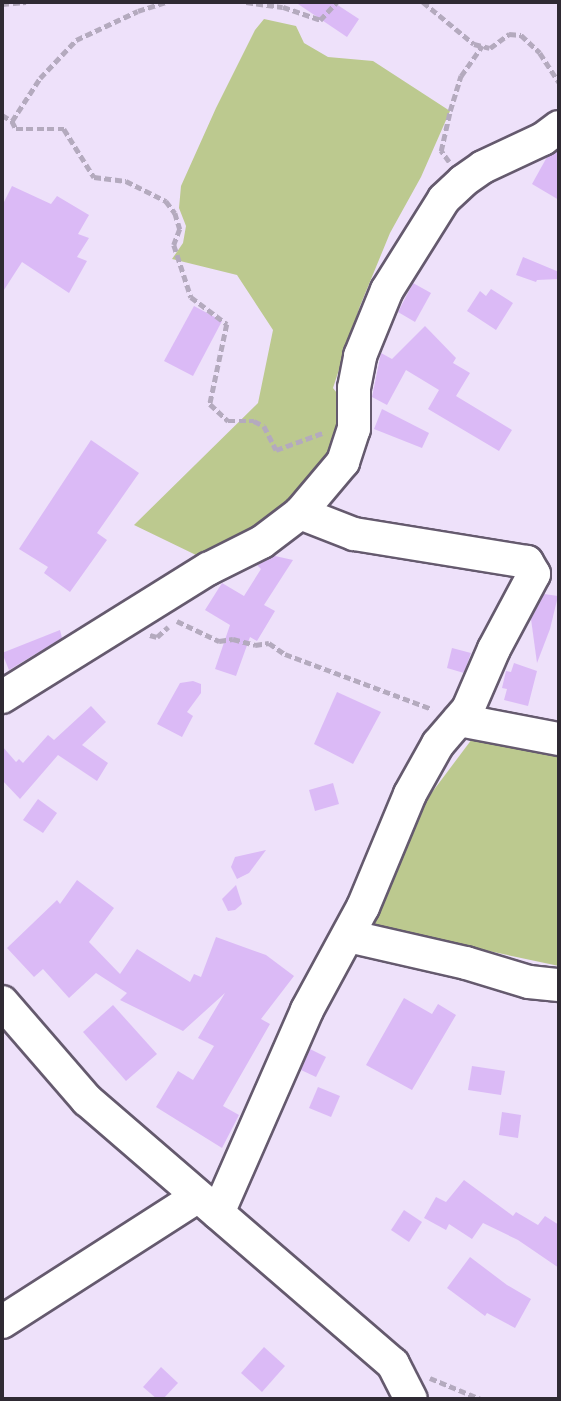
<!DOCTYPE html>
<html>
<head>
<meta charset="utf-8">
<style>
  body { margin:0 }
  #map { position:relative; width:561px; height:1401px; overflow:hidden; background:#eee1fa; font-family:"Fira Sans Condensed",sans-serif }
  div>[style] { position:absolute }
  .green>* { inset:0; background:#bcc98f }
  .building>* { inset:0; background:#dbbaf6 }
  .path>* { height:4.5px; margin-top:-2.25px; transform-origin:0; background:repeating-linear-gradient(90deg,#b4aabe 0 7px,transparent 0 10.5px) }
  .roads { filter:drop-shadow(2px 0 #655a6e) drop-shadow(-2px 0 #655a6e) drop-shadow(0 2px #655a6e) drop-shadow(0 -2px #655a6e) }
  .minor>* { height:32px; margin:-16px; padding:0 16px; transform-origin:16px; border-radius:16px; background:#fff }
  span { translate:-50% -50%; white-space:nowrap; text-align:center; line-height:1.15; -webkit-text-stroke:7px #fff; paint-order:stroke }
  .frame { position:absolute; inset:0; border:4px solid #2f2a33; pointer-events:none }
</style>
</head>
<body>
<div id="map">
  <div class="green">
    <i style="clip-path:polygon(264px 19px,296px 26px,304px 43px,328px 57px,373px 61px,450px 111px,421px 177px,390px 233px,360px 306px,333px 388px,354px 415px,336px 465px,252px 537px,196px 555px,134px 525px,258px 403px,273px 330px,237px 275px,172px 259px,183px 243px,186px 226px,179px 208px,181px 186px,216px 108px,255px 30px)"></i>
    <i style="clip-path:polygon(478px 731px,559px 741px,559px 966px,362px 924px,421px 807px)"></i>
  </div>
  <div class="building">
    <i style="clip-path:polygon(295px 2px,333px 2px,359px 19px,347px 37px)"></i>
    <i style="clip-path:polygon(559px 150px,559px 200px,532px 184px,547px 157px)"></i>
    <i style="clip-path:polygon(12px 186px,51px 204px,57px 196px,89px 215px,78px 234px,89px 238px,77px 257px,87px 261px,69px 293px,22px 262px,2px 293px,2px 206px)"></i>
    <i style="clip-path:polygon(523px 257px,559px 272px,559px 279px,537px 280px,536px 282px,516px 275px)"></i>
    <i style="clip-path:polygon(413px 283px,431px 293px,415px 322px,398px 312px)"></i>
    <i style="clip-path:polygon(491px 289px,513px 303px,496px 330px,467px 311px,480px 291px,486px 296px)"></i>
    <i style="clip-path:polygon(194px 306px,222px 321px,193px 376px,164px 361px)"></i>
    <i style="clip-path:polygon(425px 326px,456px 358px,453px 363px,470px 373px,456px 396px,512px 430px,499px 451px,428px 409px,439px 390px,406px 370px,387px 405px,372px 397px,381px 353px,392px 359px)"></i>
    <i style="clip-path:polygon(382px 409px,429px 433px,422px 448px,374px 429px)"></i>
    <i style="clip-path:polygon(91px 440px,139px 473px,97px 533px,107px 540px,70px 592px,44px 573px,48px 567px,19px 549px)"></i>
    <i style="clip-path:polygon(275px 556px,293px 560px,264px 605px,275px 611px,257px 641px,250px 637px,236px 676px,215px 669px,230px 625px,205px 610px,222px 583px,244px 596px,261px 569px,257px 565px)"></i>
    <i style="clip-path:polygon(544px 594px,558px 596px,550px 629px,537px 663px,531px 619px)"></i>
    <i style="clip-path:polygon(60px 630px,62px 638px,9px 670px,2px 653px)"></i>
    <i style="clip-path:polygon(452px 648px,471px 653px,464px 673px,447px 668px)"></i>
    <i style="clip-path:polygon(514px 663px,537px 671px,528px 706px,504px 700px,507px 689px,502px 688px,506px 671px,511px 672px)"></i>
    <i style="clip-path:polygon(193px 681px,201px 684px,201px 693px,187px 712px,193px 716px,182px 737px,157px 724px,180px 683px)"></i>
    <i style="clip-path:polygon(337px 692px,381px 712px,353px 764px,314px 744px)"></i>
    <i style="clip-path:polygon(91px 706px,106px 722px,82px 745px,108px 763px,97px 781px,58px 755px,20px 799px,2px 780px,2px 746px,16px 762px,19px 759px,23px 763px,48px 735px,54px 740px)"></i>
    <i style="clip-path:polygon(333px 783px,339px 804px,315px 811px,309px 790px)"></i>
    <i style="clip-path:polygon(38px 799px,57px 813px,43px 833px,23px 820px)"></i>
    <i style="clip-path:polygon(266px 850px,249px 873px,237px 879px,231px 867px,235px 857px)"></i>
    <i style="clip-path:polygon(77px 880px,114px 908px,89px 942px,120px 974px,137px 949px,190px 982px,194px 974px,201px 977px,216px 937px,266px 955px,294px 976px,261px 1019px,270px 1024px,223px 1106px,239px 1115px,222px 1148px,156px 1107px,178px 1071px,193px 1080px,214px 1046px,198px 1038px,225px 993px,183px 1031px,120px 1000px,127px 993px,96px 973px,69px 998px,43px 969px,34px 977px,7px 948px,57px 900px,60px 904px)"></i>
    <i style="clip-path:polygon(236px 885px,242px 904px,235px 910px,228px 911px,222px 899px)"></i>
    <i style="clip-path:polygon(404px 998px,432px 1014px,438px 1004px,456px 1015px,412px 1090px,366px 1065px)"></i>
    <i style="clip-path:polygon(113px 1005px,157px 1054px,126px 1081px,83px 1032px)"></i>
    <i style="clip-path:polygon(310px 1049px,326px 1057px,316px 1077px,301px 1070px)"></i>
    <i style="clip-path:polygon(472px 1066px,505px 1071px,501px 1095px,468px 1090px)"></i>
    <i style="clip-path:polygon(318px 1087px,340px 1096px,331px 1117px,309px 1108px)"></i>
    <i style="clip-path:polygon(502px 1112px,521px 1115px,518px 1138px,499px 1135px)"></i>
    <i style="clip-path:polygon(464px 1180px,513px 1216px,516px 1212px,538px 1225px,545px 1216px,559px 1225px,559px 1268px,518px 1240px,483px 1223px,472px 1239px,449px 1224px,446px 1230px,424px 1218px,436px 1197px,446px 1202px)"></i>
    <i style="clip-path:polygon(404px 1210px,422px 1222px,409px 1242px,391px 1230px)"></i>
    <i style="clip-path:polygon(470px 1257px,507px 1285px,531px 1299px,515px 1328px,487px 1313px,485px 1316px,447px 1288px)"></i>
    <i style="clip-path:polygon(264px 1347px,285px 1366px,262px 1392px,241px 1373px)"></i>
    <i style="clip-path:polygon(161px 1367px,178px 1383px,163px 1399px,157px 1399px,143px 1387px)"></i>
  </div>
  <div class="path">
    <i style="left:246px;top:2px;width:37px;rotate:8deg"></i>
    <i style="left:283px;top:7px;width:39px;rotate:19deg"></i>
    <i style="left:320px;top:20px;width:25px;rotate:-47deg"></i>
    <i style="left:423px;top:2px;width:66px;rotate:39.5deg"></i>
    <i style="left:474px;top:44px;width:16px;rotate:14deg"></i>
    <i style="left:490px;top:48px;width:24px;rotate:-36deg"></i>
    <i style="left:509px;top:34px;width:12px;rotate:5deg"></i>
    <i style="left:521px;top:35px;width:26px;rotate:43deg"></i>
    <i style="left:540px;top:53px;width:35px;rotate:57deg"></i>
    <i style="left:2px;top:4px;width:24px;rotate:-5deg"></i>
    <i style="left:2px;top:115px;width:12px;rotate:31deg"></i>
    <i style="left:12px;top:121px;width:9px;rotate:63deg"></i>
    <i style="left:16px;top:129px;width:48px"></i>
    <i style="left:64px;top:129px;width:57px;rotate:58deg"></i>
    <i style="left:94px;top:177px;width:32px;rotate:7deg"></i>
    <i style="left:126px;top:181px;width:45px;rotate:26.6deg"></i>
    <i style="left:166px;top:201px;width:15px;rotate:53deg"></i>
    <i style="left:175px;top:213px;width:17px;rotate:73deg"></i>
    <i style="left:180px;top:229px;width:17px;rotate:111deg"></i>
    <i style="left:174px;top:245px;width:55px;rotate:71.9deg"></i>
    <i style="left:191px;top:297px;width:45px;rotate:36.9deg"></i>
    <i style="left:227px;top:324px;width:82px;rotate:102deg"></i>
    <i style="left:210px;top:404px;width:25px;rotate:43deg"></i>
    <i style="left:228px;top:421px;width:26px"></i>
    <i style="left:254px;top:421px;width:11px;rotate:27deg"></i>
    <i style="left:264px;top:426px;width:27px;rotate:63deg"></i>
    <i style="left:276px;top:450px;width:52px;rotate:-20.2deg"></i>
    <i style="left:12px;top:121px;width:51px;rotate:-56.9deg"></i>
    <i style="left:40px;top:78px;width:52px;rotate:-46.5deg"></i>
    <i style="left:76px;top:40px;width:68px;rotate:-25.1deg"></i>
    <i style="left:138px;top:11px;width:29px;rotate:-18deg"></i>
    <i style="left:449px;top:162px;width:14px;rotate:-126deg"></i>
    <i style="left:441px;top:151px;width:41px;rotate:-77.3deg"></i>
    <i style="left:450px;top:111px;width:37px;rotate:-73deg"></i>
    <i style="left:461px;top:76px;width:37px;rotate:-55deg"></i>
    <i style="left:177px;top:621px;width:47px;rotate:25.5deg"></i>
    <i style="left:219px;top:641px;width:14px;rotate:-8deg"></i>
    <i style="left:233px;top:639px;width:23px;rotate:15deg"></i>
    <i style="left:255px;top:645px;width:14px;rotate:-8deg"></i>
    <i style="left:269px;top:643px;width:19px;rotate:35deg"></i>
    <i style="left:285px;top:654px;width:157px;rotate:20.5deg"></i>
    <i style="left:150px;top:635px;width:7px;rotate:16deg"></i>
    <i style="left:157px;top:637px;width:15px;rotate:-42deg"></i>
    <i style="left:430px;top:1378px;width:55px;rotate:22.4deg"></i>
  </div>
  <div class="roads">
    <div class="minor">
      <i style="left:2px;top:697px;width:243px;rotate:-31.9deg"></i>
      <i style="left:208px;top:569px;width:60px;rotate:-26.6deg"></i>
      <i style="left:262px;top:542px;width:48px;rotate:-37.3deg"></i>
      <i style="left:300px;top:513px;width:67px;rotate:-49.9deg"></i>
      <i style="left:343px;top:462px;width:35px;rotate:-72deg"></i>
      <i style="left:354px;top:429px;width:41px;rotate:-90deg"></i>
      <i style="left:354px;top:388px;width:33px;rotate:-79deg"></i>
      <i style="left:360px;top:356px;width:71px;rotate:-67.8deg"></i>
      <i style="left:387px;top:290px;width:107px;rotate:-57.9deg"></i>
      <i style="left:444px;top:199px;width:26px;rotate:-43deg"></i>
      <i style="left:463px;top:181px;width:24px;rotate:-35deg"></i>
      <i style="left:483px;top:167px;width:66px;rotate:-25deg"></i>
      <i style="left:543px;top:139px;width:20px;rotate:-37deg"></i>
      <i style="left:459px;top:720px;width:102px;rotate:10.8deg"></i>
      <i style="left:348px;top:936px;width:121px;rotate:12.9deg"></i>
      <i style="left:466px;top:963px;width:66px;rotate:16.8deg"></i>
      <i style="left:529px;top:982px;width:30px;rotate:6deg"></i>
      <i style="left:2px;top:1002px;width:130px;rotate:49.1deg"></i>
      <i style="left:87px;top:1100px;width:404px;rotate:40.8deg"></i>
      <i style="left:393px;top:1364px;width:39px;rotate:63deg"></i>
      <i style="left:218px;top:1213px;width:222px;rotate:-66.3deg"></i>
      <i style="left:307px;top:1010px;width:117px;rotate:-61.5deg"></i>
      <i style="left:363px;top:907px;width:122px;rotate:-67.4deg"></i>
      <i style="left:410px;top:794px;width:57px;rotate:-60.8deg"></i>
      <i style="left:438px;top:744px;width:46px;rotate:-49.4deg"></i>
      <i style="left:468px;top:709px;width:65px;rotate:-66.6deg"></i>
      <i style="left:494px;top:649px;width:85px;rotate:-61.9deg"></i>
      <i style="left:534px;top:574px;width:14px;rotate:-120deg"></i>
      <i style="left:527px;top:562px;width:175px;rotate:-170.8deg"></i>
      <i style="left:354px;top:534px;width:58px;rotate:-158.7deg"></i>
      <i style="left:2px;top:1322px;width:232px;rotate:-32.7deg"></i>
    </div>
  </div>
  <div class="frame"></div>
</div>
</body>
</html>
